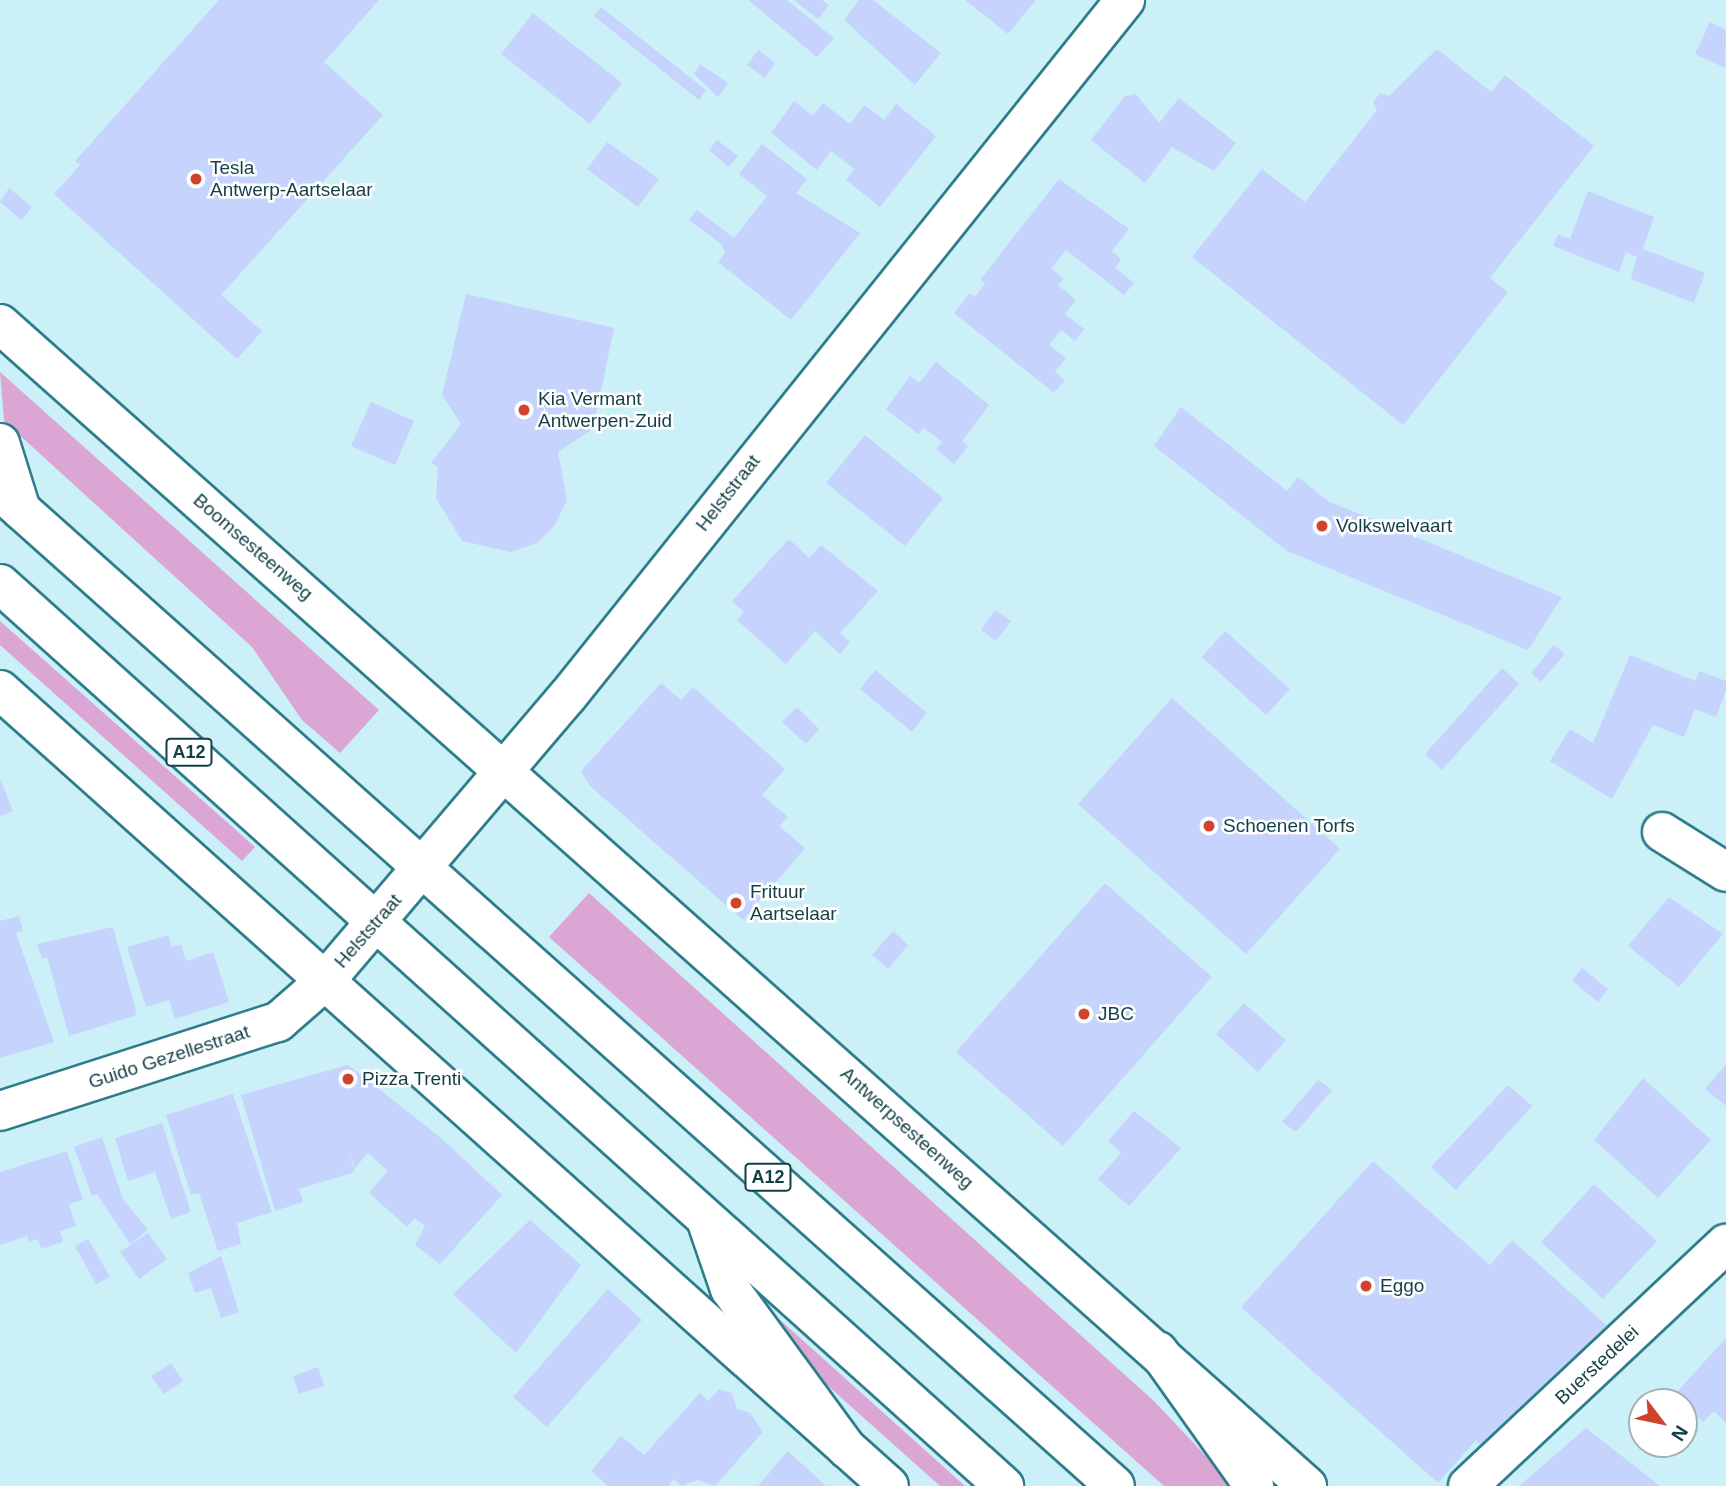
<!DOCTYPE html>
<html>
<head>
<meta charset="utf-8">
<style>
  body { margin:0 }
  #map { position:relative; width:1726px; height:1486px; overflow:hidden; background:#ccf0f8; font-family:Arial,sans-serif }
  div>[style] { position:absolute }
  .green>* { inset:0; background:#dca6d4 }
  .building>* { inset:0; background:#c6d3fd }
  .roads { filter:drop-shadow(2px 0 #2e7d8b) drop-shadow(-2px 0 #2e7d8b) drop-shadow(0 2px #2e7d8b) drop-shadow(0 -2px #2e7d8b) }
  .minor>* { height:38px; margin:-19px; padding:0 19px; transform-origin:19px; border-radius:19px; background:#fff }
  .major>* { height:38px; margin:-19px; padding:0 19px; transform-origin:19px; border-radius:19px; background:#fff }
  .highway>* { height:38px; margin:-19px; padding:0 19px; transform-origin:19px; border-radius:19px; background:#fff }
  .dots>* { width:19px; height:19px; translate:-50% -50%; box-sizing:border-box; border:4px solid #fff; border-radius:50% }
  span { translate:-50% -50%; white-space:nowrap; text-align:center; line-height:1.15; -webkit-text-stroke:5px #fff; paint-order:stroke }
  .shield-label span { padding:2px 5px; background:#fff; border:2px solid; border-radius:5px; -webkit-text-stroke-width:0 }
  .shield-label { font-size:18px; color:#133f47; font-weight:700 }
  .poi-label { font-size:19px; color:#133f47 }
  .left { translate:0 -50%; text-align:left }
  .street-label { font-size:19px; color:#133f47 }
  .north { position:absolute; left:1628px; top:1388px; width:70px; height:70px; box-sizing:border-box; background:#fff; border:2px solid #a1b2b5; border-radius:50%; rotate:122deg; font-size:19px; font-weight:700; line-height:28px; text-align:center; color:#133f47 }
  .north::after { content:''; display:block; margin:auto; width:24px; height:32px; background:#cf432d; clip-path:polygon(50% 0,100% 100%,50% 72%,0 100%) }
</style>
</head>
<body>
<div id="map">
  <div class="green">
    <i style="clip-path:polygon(0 372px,379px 710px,340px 753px,302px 720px,252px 647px,4px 421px)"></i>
    <i style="clip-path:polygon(0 621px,255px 847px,242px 861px,0 645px)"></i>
    <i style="clip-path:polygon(589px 893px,1155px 1402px,1234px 1486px,1164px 1486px,549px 937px)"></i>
    <i style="clip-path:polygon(779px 1319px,965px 1486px,940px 1486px,809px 1369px,771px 1328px)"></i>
  </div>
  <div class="building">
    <i style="clip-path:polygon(219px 0,379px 0,324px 62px,383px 115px,221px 295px,262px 331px,237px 359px,54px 194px,80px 165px,75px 161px)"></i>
    <i style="clip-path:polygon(748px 0,787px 0,834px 38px,817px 57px)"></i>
    <i style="clip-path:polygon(794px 0,822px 0,829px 5px,818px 19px)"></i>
    <i style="clip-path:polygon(859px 0,873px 0,941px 53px,915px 85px,844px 20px)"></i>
    <i style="clip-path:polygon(965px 0,1036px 0,1008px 34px)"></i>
    <i style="clip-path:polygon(601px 7px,706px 90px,699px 100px,594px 16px)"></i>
    <i style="clip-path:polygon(533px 13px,622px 83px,590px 124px,501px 54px)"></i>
    <i style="clip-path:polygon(1710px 22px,1726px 30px,1725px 68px,1695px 54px)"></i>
    <i style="clip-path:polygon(1437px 49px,1491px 92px,1505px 75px,1594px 146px,1490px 278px,1508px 292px,1403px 425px,1192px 257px,1262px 169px,1305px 202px,1377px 110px,1373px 102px,1380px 93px,1389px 96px)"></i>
    <i style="clip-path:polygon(758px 50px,775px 63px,765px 78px,747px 65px)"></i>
    <i style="clip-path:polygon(700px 64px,728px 83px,718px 97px,694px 74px)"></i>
    <i style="clip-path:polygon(1136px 94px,1159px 123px,1179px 98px,1236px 143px,1214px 171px,1172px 147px,1145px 183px,1091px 140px,1125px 96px)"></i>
    <i style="clip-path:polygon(794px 101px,813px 116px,823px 103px,850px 124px,864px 105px,884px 120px,896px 104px,936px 136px,880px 207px,846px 180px,854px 169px,831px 151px,817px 170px,771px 133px)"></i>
    <i style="clip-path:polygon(717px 140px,738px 156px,729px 167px,709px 150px)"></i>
    <i style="clip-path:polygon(607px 142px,659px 179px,638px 207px,587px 169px)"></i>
    <i style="clip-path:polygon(762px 144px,807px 179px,796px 193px,860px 233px,791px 320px,718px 262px,725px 253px,721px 244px,689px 220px,697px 210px,734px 238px,767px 196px,739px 174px)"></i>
    <i style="clip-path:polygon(1059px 179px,1129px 229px,1112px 251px,1121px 259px,1115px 268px,1134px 283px,1124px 295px,1066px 250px,1051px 269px,1064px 279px,1058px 285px,1076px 300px,1065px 314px,1084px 329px,1075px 341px,1061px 330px,1049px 345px,1066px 358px,1055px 372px,1065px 380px,1054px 393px,954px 313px,970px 293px,975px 297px,985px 283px,980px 280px)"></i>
    <i style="clip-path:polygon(9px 188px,32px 207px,22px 220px,0 202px)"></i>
    <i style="clip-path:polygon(1588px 191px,1654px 217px,1643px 249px,1705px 273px,1694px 303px,1631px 279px,1637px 257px,1626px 252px,1619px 272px,1553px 246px,1558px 234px,1570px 239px)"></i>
    <i style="clip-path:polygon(466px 294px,614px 328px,593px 429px,558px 452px,567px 500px,555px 525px,537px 543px,511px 552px,462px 541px,436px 498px,438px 467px,431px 463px,461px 424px,442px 395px)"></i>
    <i style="clip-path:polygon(936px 362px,989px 405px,962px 441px,968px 446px,954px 464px,936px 449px,942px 442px,924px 428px,918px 434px,886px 409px,910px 376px,919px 383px)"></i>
    <i style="clip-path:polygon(371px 402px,414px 421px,395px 465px,351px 446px)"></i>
    <i style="clip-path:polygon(1181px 407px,1287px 491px,1298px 477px,1328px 501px,1562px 597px,1528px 650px,1287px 551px,1154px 446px)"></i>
    <i style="clip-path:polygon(865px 435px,943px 498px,905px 546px,826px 483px)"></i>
    <i style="clip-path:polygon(789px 539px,809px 558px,821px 545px,878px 591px,840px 633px,850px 642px,840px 654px,815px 631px,786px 664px,737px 620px,744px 612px,732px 601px)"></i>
    <i style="clip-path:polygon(995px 610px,1011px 621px,996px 641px,981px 630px)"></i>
    <i style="clip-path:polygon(1225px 631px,1290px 689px,1266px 715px,1202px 657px)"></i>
    <i style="clip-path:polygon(1554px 645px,1565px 654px,1541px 682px,1531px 673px)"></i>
    <i style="clip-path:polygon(1630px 655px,1695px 681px,1699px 671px,1726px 681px,1726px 690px,1716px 717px,1695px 709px,1684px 737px,1653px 725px,1612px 799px,1550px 761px,1570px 729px,1593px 743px)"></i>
    <i style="clip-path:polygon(1502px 668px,1519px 684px,1442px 770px,1425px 754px)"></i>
    <i style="clip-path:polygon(875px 670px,927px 713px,912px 732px,860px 689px)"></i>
    <i style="clip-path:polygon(661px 683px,681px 700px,693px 687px,785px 769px,762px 795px,788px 817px,779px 826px,805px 848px,743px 920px,590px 786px,581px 771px)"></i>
    <i style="clip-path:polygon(1172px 698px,1340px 849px,1246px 954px,1078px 804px)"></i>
    <i style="clip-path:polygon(797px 707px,819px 729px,806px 744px,782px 722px)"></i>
    <i style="clip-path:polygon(0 779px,13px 811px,0 816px)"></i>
    <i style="clip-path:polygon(1105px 883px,1212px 977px,1063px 1146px,956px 1052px)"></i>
    <i style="clip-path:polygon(1669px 897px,1723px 934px,1679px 987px,1628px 946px)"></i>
    <i style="clip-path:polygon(19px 916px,23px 931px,16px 933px,54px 1042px,0 1058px,0 921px)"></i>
    <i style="clip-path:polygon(113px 927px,137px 1015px,69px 1036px,47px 957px,42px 959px,37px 944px)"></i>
    <i style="clip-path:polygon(893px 931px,908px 945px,888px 969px,872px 955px)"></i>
    <i style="clip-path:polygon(168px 935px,172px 947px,181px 944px,186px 961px,213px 952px,229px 1002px,175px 1019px,169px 1000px,146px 1007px,127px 947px)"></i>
    <i style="clip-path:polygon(1582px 968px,1608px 989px,1598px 1002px,1572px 981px)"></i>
    <i style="clip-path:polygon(1244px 1003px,1286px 1040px,1258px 1072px,1216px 1034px)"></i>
    <i style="clip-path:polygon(1726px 1064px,1726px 1106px,1705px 1089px)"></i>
    <i style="clip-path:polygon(348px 1065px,440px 1137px,502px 1195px,440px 1264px,415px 1245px,425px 1226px,415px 1218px,407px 1227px,369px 1193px,388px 1171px,368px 1153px,355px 1168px,348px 1149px,355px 1172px,299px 1189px,303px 1202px,275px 1211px,241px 1095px)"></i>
    <i style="clip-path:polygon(1643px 1078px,1711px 1140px,1658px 1198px,1594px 1140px)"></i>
    <i style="clip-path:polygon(1318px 1080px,1332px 1090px,1296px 1132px,1282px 1122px)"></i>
    <i style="clip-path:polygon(1508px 1085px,1532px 1106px,1456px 1190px,1431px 1167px)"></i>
    <i style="clip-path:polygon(233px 1094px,272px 1212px,237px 1223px,241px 1244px,218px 1251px,199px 1193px,191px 1195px,166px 1115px)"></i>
    <i style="clip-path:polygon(1134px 1111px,1181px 1148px,1129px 1206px,1098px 1179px,1121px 1153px,1108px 1141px)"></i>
    <i style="clip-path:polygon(162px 1123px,191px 1212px,171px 1219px,155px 1172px,128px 1181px,115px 1138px)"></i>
    <i style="clip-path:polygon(102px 1137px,123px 1199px,148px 1230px,130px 1244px,97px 1194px,92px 1196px,74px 1147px)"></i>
    <i style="clip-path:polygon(67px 1151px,83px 1200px,69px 1204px,76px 1226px,60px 1231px,63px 1242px,41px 1249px,38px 1239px,29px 1242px,27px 1236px,0 1245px,0 1172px)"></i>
    <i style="clip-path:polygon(1373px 1161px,1490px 1265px,1512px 1240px,1614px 1332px,1481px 1446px,1476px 1440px,1438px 1483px,1241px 1307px)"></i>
    <i style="clip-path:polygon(1594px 1184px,1657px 1241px,1603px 1299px,1541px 1242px)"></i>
    <i style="clip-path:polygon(530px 1220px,581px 1265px,516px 1353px,453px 1294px)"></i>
    <i style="clip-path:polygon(148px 1233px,167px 1259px,139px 1279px,120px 1252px)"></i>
    <i style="clip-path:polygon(88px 1239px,110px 1277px,96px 1284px,75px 1246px)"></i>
    <i style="clip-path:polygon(221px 1256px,239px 1312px,221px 1318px,211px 1288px,195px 1293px,188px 1273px)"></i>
    <i style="clip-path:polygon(608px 1289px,642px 1320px,547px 1427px,513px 1397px)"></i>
    <i style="clip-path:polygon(1726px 1338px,1726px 1423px,1714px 1411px,1703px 1422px,1675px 1394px)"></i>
    <i style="clip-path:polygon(171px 1363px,183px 1381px,164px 1394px,151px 1376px)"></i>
    <i style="clip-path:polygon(318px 1367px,324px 1386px,299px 1394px,293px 1376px)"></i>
    <i style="clip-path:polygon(719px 1389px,732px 1393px,737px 1409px,750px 1413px,763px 1432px,715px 1486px,697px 1480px,682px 1486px,674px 1479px,668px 1486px,608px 1486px,591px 1471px,621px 1436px,644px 1455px,700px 1393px,708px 1401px)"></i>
    <i style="clip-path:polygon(1586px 1428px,1660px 1486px,1519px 1486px)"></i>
    <i style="clip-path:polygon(788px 1451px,826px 1486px,758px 1486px)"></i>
  </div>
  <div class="roads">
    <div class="minor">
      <i style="left:1662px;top:832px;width:75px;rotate:32deg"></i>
      <i style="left:0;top:1111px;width:292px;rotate:-17.8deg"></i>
      <i style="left:278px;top:1022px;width:62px;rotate:-41.1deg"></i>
      <i style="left:325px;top:981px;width:373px;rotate:-49.6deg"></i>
      <i style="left:567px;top:697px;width:893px;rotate:-51.32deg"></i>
      <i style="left:1468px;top:1486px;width:354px;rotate:-43.2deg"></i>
    </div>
    <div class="major">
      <i style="left:0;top:324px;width:1749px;rotate:41.64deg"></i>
      <i style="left:0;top:690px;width:1193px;rotate:41.84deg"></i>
    </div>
    <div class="highway">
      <i style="left:0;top:443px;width:70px;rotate:72.6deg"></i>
      <i style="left:0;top:491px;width:1494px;rotate:41.74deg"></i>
      <i style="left:0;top:584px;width:1350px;rotate:41.94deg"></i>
      <i style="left:707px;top:1222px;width:71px;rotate:71.1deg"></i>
      <i style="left:730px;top:1289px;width:198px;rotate:53.8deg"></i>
      <i style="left:1158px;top:1351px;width:166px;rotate:54.6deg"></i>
    </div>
  </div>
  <div class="dots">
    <i style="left:196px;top:179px;background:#cf432d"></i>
    <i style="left:524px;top:410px;background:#cf432d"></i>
    <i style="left:1322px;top:526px;background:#cf432d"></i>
    <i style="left:1209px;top:826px;background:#cf432d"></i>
    <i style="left:736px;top:903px;background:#cf432d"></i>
    <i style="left:1084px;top:1014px;background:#cf432d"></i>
    <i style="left:348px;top:1079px;background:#cf432d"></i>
    <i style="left:1366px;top:1286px;background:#cf432d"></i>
  </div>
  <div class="shield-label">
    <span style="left:189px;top:752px">A12</span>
    <span style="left:768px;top:1177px">A12</span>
  </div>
  <div class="poi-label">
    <span class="left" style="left:210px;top:179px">Tesla<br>Antwerp-Aartselaar</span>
    <span class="left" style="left:538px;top:410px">Kia Vermant<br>Antwerpen-Zuid</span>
    <span class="left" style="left:1336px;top:526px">Volkswelvaart</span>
    <span class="left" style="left:1223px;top:826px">Schoenen Torfs</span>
    <span class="left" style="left:750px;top:903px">Frituur<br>Aartselaar</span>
    <span class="left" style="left:1098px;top:1014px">JBC</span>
    <span class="left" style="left:362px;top:1079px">Pizza Trenti</span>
    <span class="left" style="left:1380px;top:1286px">Eggo</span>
  </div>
  <div class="street-label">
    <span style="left:728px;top:493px;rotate:-52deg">Helststraat</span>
    <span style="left:253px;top:547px;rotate:41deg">Boomsesteenweg</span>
    <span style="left:368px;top:931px;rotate:-49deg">Helststraat</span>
    <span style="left:169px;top:1057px;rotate:-18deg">Guido Gezellestraat</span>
    <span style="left:907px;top:1128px;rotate:42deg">Antwerpsesteenweg</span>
    <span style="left:1597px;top:1365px;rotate:-43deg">Buerstedelei</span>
  </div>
  <div class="north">N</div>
</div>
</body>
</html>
